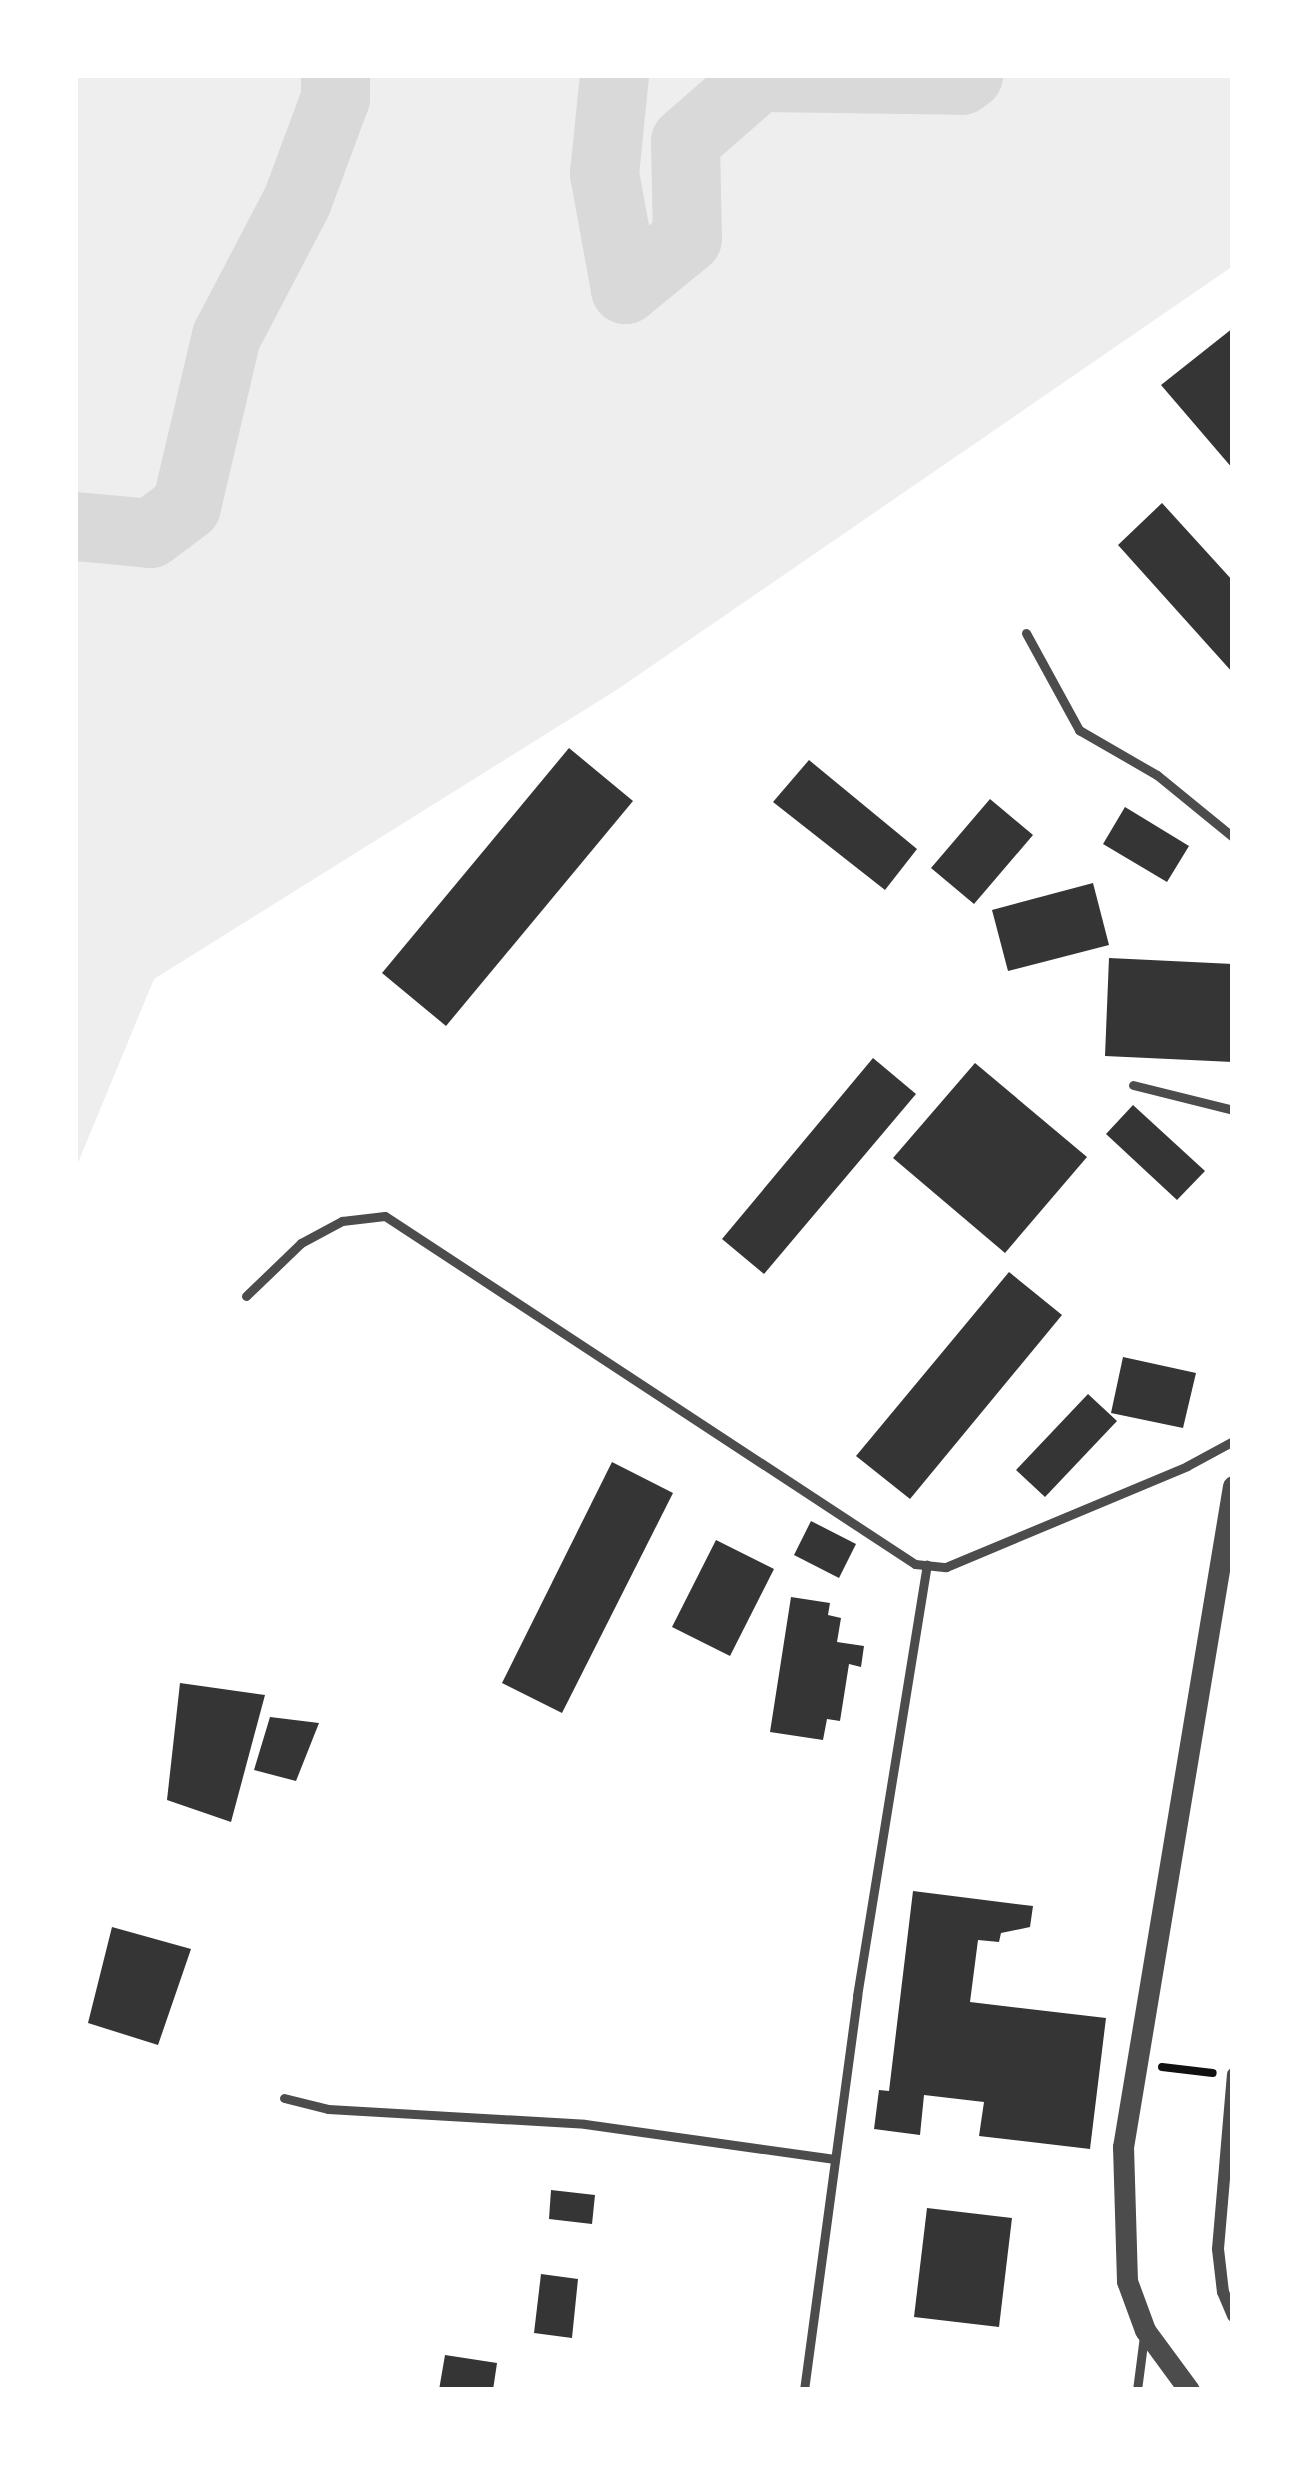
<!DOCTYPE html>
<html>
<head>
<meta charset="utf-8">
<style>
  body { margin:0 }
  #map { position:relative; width:1308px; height:2465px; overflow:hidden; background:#fff; font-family:"Fira Sans Condensed",sans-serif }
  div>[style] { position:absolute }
  .green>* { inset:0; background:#eee }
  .river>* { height:69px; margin:-34.5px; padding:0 34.5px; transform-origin:34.5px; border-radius:34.5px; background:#d9d9d9 }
  .building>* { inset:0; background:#353535 }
  .path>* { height:8px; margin:-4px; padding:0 4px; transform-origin:4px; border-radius:4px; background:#111 }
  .service>* { height:9px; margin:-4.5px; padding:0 4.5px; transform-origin:4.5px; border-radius:4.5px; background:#4c4c4c }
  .minor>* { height:12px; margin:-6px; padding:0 6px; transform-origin:6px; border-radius:6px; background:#4c4c4c }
  .tertiary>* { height:21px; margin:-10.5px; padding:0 10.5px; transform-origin:10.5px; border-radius:10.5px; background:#4c4c4c }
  span { translate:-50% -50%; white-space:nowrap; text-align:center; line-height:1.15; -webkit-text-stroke:9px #fff; paint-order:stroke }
  .frame { position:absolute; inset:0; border:78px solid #fff; pointer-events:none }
</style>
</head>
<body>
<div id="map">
  <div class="green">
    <i style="clip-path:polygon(75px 75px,1233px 75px,1233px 266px,618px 689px,154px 979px,75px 1170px)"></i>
  </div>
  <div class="river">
    <i style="left:614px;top:75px;width:99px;rotate:95.8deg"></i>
    <i style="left:604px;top:173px;width:118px;rotate:79.7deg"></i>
    <i style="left:625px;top:289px;width:80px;rotate:-39.4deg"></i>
    <i style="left:687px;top:238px;width:97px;rotate:-91.2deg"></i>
    <i style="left:685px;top:141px;width:97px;rotate:-41.2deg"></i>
    <i style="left:758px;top:77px;width:203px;rotate:0.8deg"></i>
    <i style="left:961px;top:80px;width:9px;rotate:-36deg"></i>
    <i style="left:75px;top:526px;width:75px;rotate:5.3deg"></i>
    <i style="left:150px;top:533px;width:45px;rotate:-36.9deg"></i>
    <i style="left:186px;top:506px;width:175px;rotate:-76.8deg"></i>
    <i style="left:226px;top:336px;width:153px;rotate:-62.4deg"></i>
    <i style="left:297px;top:200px;width:109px;rotate:-69.6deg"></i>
    <i style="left:335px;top:98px;width:23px;rotate:-90deg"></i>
  </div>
  <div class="building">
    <i style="clip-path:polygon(1233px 328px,1233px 469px,1161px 385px)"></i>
    <i style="clip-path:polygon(1162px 503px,1233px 581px,1233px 673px,1118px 545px)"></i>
    <i style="clip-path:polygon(569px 748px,633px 801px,446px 1026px,382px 973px)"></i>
    <i style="clip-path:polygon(809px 760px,917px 849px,885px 890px,773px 802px)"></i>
    <i style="clip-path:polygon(990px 799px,1033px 835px,974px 904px,931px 868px)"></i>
    <i style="clip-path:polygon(1125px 807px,1189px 846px,1167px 882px,1103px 844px)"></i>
    <i style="clip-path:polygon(1093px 883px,1109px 945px,1008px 971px,992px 910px)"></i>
    <i style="clip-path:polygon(1109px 958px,1233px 964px,1233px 1062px,1105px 1056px)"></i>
    <i style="clip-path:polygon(873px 1058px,916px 1094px,764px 1274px,722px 1239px)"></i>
    <i style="clip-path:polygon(975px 1063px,1087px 1157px,1005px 1253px,893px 1158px)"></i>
    <i style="clip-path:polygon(1133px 1105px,1205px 1171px,1177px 1200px,1106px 1134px)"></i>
    <i style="clip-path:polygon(1009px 1272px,1062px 1315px,910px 1499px,856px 1456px)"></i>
    <i style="clip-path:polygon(1123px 1357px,1196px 1373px,1183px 1428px,1111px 1413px)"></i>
    <i style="clip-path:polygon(1088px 1394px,1117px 1421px,1045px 1497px,1016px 1470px)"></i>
    <i style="clip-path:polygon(612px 1462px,673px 1493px,562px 1713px,502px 1683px)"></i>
    <i style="clip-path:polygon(811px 1521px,856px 1544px,839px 1578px,794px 1555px)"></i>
    <i style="clip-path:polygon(716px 1540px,774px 1569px,730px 1656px,672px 1627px)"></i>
    <i style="clip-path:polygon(791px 1597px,830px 1603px,828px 1615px,841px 1618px,837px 1642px,864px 1646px,861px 1667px,849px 1664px,840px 1721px,827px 1719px,823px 1740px,770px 1732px)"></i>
    <i style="clip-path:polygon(180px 1683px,265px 1695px,231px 1822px,167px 1800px)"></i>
    <i style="clip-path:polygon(270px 1717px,319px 1723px,296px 1781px,254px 1770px)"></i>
    <i style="clip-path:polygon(913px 1891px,1033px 1906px,1030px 1927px,1001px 1933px,999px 1942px,978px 1940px,970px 2002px,1106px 2018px,1090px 2149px,979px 2136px,984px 2102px,924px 2095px,920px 2135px,874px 2129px,879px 2090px,889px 2091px)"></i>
    <i style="clip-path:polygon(112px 1927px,191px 1949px,158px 2045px,88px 2023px)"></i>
    <i style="clip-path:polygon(551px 2190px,595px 2195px,592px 2224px,549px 2219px)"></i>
    <i style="clip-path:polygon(927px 2208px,1012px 2218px,999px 2327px,914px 2317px)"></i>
    <i style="clip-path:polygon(541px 2274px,578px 2279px,572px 2338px,534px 2333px)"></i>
    <i style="clip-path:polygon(445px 2355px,497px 2363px,493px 2390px,439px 2390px)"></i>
  </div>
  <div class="path">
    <i style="left:1162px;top:2067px;width:51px;rotate:6.7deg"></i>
  </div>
  <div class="service">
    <i style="left:1026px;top:633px;width:111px;rotate:61.3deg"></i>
    <i style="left:1079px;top:730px;width:90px;rotate:30deg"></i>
    <i style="left:1157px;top:775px;width:98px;rotate:39.2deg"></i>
    <i style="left:1133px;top:1085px;width:103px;rotate:14deg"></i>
    <i style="left:246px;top:1296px;width:76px;rotate:-43.9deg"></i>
    <i style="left:301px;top:1243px;width:47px;rotate:-28.2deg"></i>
    <i style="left:342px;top:1221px;width:43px;rotate:-6.6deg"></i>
    <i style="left:385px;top:1216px;width:634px;rotate:33.29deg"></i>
    <i style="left:915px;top:1564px;width:31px;rotate:6deg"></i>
    <i style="left:946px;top:1567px;width:261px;rotate:-22.7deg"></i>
    <i style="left:1187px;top:1466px;width:52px;rotate:-28.5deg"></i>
    <i style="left:284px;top:2098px;width:45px;rotate:14deg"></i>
    <i style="left:328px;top:2109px;width:257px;rotate:3.3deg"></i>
    <i style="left:585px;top:2124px;width:252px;rotate:8deg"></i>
    <i style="left:804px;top:2390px;width:398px;rotate:-82.3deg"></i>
    <i style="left:857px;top:1996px;width:437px;rotate:-80.8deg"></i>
    <i style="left:1137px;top:2390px;width:54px;rotate:-82.6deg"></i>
  </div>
  <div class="minor">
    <i style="left:1233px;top:2074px;width:176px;rotate:94.9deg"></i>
    <i style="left:1218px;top:2249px;width:43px;rotate:83.4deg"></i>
    <i style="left:1223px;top:2292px;width:26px;rotate:67deg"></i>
  </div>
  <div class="tertiary">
    <i style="left:1189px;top:2390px;width:74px;rotate:-126.3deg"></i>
    <i style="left:1145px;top:2330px;width:52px;rotate:-110.2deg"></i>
    <i style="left:1127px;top:2281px;width:134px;rotate:-91.7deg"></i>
    <i style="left:1123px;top:2147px;width:670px;rotate:-80.55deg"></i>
  </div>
  <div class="frame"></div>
</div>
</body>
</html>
